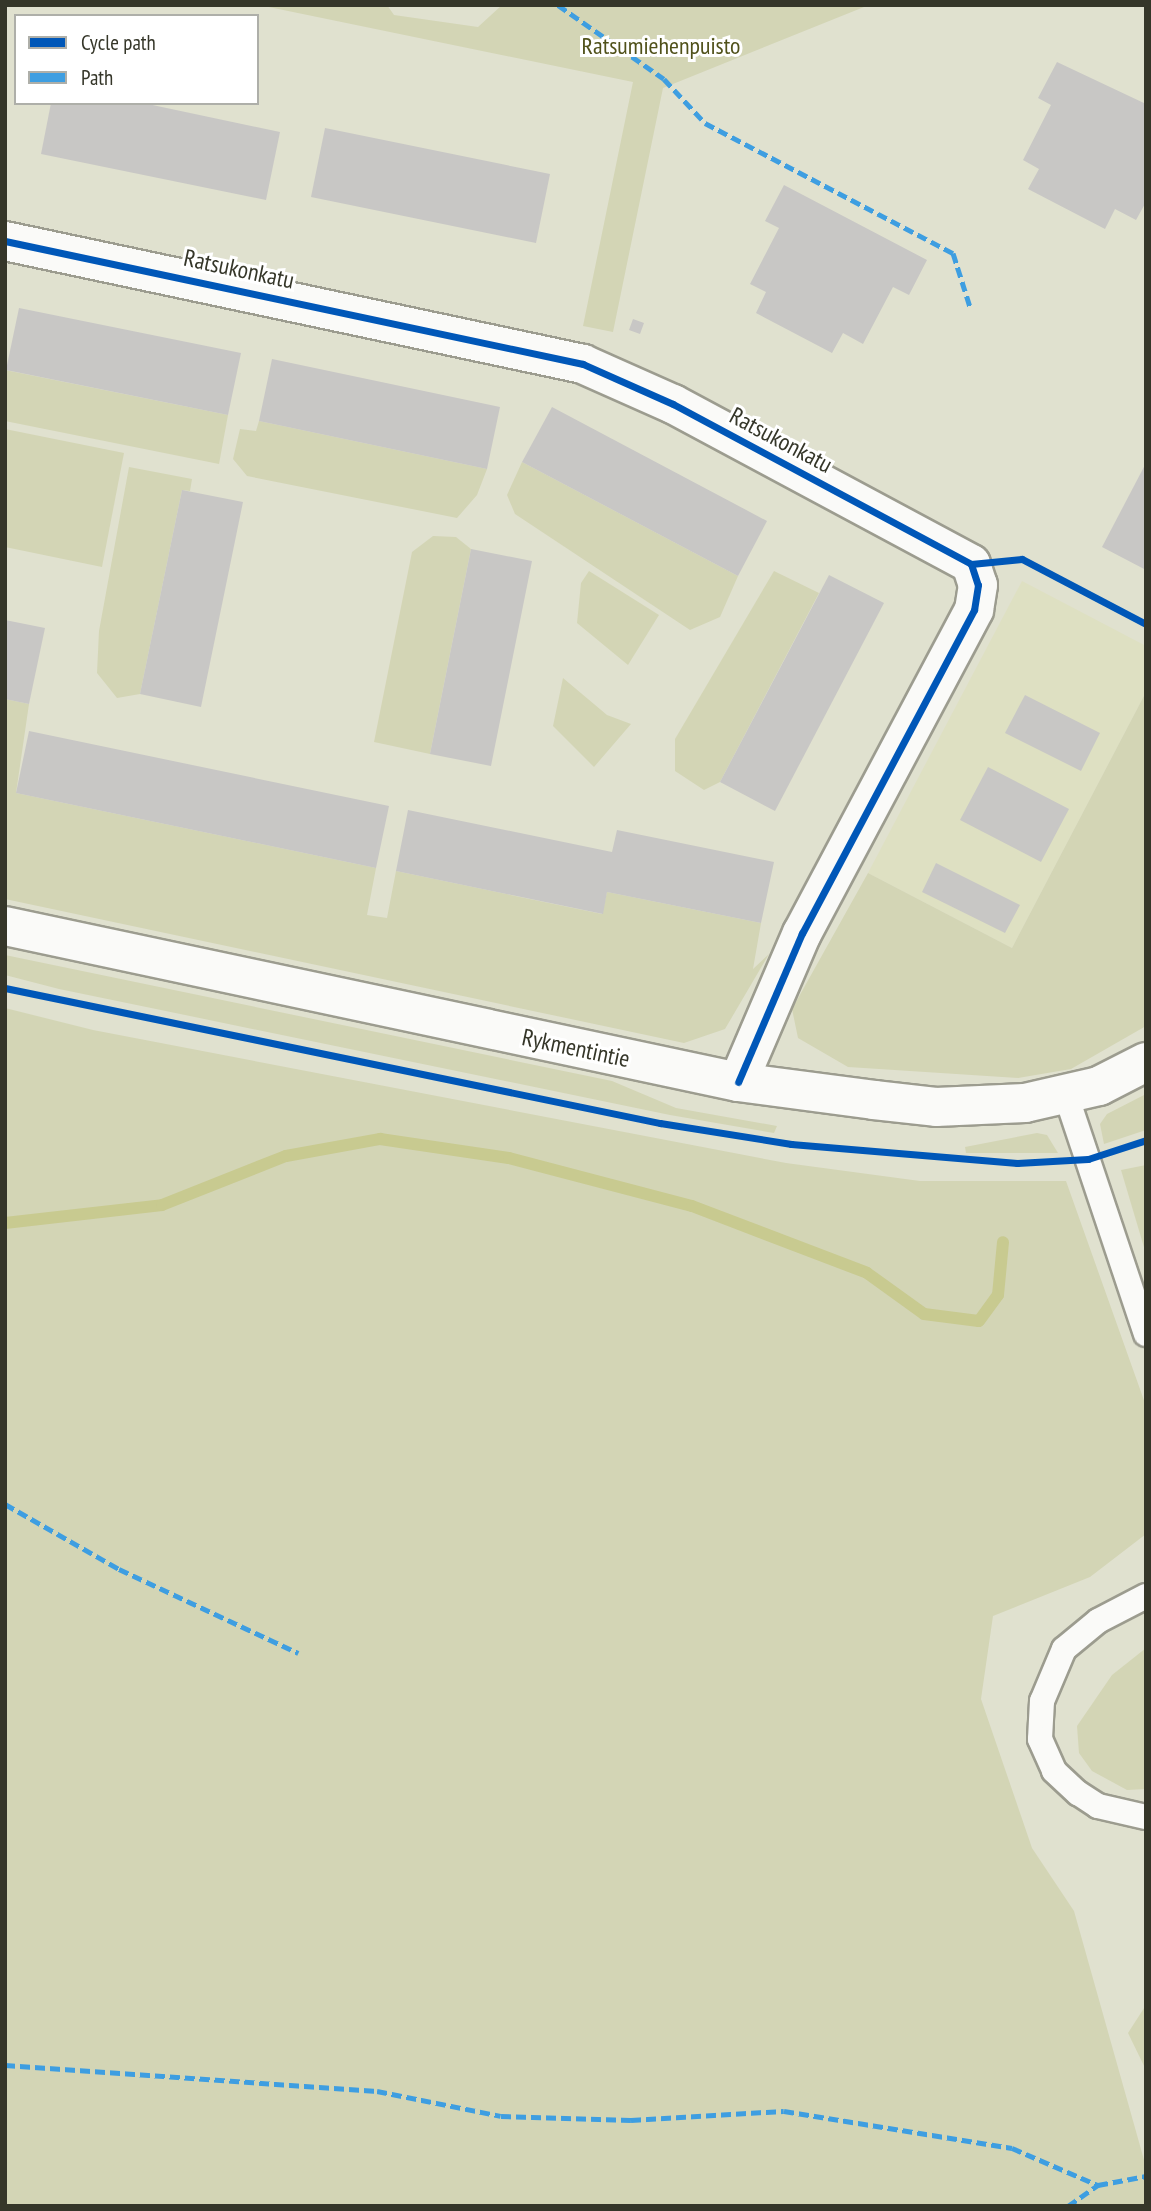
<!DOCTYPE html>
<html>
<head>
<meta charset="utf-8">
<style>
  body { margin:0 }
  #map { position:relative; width:1151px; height:2211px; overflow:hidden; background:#e0e1cf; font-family:"PT Sans Narrow",sans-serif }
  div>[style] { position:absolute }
  .built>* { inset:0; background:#dee0c2 }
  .green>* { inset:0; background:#d3d5b5 }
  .stream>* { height:12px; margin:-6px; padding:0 6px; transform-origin:6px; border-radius:6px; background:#c8ca90 }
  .building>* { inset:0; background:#c8c7c5 }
  .roads { filter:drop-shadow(2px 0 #9c9c8f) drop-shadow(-2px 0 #9c9c8f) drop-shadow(0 2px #9c9c8f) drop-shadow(0 -2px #9c9c8f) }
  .service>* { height:24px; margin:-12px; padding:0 12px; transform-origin:12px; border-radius:12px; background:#fafaf8 }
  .minor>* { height:38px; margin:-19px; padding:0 19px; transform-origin:19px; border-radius:19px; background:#fafaf8 }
  .tertiary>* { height:38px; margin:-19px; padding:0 19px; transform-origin:19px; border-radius:19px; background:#fafaf8 }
  .quiet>* { height:5px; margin-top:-2.5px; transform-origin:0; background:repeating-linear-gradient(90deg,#3e9ee1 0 10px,transparent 0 15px) }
  .cycleway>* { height:7px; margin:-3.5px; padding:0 3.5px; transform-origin:3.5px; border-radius:3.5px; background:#0057b8 }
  span { translate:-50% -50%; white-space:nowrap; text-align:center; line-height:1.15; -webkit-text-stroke:6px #fff; paint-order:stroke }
  .park-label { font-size:24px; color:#50511a }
  .street-label { font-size:24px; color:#353629 }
  .frame { position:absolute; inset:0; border:7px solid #353629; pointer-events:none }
  .legend { position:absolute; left:14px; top:14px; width:245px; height:91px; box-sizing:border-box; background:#fff; border:2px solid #aeafa9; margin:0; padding:9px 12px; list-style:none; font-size:21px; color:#353629 }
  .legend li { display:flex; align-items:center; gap:14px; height:35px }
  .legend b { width:35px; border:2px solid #aeafa9 }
</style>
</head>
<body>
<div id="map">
  <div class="built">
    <i style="clip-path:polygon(1022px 581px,1146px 646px,1146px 692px,1012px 948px,868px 873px)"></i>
  </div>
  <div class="green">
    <i style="clip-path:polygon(259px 5px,387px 5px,394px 15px,478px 27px,502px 5px,869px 5px,663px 88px,613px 332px,583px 326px,633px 82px)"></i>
    <i style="clip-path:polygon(5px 370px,228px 415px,219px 464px,5px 421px)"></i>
    <i style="clip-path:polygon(259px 421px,487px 469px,477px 495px,457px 518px,247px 476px,233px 459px,240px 429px,256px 431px)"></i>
    <i style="clip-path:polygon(5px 429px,124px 453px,102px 567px,5px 547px)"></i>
    <i style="clip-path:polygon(522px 462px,738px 576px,720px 617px,690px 630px,515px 514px,507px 495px)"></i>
    <i style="clip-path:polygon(129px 467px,192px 479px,190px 491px,182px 490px,140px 694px,117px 698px,97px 673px,99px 631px)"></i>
    <i style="clip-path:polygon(433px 536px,456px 537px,471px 549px,430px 754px,374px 742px,412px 552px)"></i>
    <i style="clip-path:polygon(589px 571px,659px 615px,628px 665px,577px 623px,581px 583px)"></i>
    <i style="clip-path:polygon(774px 571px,819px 593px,720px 782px,704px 790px,675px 771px,675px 739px)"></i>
    <i style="clip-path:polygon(563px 678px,607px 715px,631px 724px,594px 767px,553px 726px)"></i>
    <i style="clip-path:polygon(1146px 692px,1146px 1026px,1071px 1069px,1018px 1078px,848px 1067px,798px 1038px,792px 1009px,868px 873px,1012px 948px)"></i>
    <i style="clip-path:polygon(5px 699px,29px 704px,16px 793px,376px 868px,367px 915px,387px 918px,396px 871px,602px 914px,607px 892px,761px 923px,753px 969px,769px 954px,725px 1029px,684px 1043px,5px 899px)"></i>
    <i style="clip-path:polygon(5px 955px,612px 1081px,676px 1108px,777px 1126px,774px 1133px,670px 1115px,59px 989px,5px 975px)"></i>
    <i style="clip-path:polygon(5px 1008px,93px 1030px,786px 1163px,920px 1181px,1066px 1181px,1146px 1406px,1146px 1534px,1090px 1577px,993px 1616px,981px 1699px,1032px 1848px,1074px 1911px,1146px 2167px,1146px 2206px,5px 2206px)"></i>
    <i style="clip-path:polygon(1146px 1094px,1146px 1130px,1104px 1144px,1100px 1124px,1107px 1114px)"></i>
    <i style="clip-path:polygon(1037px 1133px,1047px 1135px,1058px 1153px,966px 1153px,965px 1147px)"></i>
    <i style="clip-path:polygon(1146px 1165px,1146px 1254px,1121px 1170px)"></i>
    <i style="clip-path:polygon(1146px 1648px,1146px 1789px,1127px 1790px,1092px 1771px,1079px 1753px,1077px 1726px,1112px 1675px)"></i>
    <i style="clip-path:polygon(1146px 2005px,1146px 2070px,1128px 2033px)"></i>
  </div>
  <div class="stream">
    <i style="left:5px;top:1223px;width:158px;rotate:-6.5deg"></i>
    <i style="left:162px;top:1205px;width:133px;rotate:-21.6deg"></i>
    <i style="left:286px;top:1156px;width:96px;rotate:-10.3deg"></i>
    <i style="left:380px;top:1139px;width:130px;rotate:8.4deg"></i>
    <i style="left:509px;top:1158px;width:189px;rotate:14.7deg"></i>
    <i style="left:692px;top:1206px;width:187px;rotate:20.9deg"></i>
    <i style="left:867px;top:1273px;width:70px;rotate:35.7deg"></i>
    <i style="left:924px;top:1314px;width:55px;rotate:7.3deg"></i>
    <i style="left:979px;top:1321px;width:32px;rotate:-54deg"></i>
    <i style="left:998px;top:1295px;width:53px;rotate:-84.6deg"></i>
  </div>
  <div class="building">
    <i style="clip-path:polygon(1057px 62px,1146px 104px,1146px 202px,1136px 220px,1115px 209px,1105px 229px,1028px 189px,1039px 169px,1023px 160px,1051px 105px,1038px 98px)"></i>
    <i style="clip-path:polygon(51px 103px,143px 103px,280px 132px,266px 200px,41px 154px)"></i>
    <i style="clip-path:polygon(325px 128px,550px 174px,536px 243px,311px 197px)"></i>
    <i style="clip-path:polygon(784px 185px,927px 260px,909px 295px,893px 287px,863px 344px,843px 333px,832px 353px,756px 313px,766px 292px,750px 284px,779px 228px,765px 221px)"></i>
    <i style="clip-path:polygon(19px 308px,241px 353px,228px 415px,6px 370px)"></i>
    <i style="clip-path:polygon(633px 319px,644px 323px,640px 334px,629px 330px)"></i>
    <i style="clip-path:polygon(272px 359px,500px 407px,487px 469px,259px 421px)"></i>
    <i style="clip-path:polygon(552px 407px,767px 521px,738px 576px,522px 462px)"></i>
    <i style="clip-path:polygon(1146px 463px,1146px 570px,1102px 547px)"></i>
    <i style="clip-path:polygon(182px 490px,243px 502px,201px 707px,140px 694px)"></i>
    <i style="clip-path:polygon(471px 549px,532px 561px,491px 766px,430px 754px)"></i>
    <i style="clip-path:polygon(829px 575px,884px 603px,775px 811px,720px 782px)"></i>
    <i style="clip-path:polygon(5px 620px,45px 628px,29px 704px,5px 699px)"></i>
    <i style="clip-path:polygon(1025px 695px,1100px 733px,1081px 771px,1005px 733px)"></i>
    <i style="clip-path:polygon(29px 731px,389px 806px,376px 868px,16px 793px)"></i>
    <i style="clip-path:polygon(988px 767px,1069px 809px,1041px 862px,960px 820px)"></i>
    <i style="clip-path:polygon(408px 810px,612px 852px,617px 830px,774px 862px,761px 923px,607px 892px,603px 914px,396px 871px)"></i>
    <i style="clip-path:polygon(936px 863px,1020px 905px,1005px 933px,922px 892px)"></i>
  </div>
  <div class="roads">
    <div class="service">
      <i style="left:1066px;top:1095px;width:252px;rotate:71.5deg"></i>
      <i style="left:1146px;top:1596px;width:54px;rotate:152.5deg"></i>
      <i style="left:1098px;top:1621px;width:44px;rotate:140.5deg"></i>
      <i style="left:1064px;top:1649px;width:56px;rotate:112.9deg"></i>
      <i style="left:1042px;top:1701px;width:38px;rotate:93deg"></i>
      <i style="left:1040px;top:1739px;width:35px;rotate:66deg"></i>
      <i style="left:1054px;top:1771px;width:33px;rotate:43deg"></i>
      <i style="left:1078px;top:1793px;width:24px;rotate:33deg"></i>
      <i style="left:1098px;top:1806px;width:49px;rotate:12.9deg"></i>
    </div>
    <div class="minor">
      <i style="left:5px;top:241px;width:591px;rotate:12.01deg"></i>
      <i style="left:583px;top:364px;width:98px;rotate:24deg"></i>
      <i style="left:673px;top:404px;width:338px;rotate:28.2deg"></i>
      <i style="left:971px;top:564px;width:22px;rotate:72deg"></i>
      <i style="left:978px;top:585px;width:25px;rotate:99deg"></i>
      <i style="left:974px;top:610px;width:366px;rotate:118deg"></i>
      <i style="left:802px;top:933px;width:162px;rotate:113.2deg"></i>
    </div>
    <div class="tertiary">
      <i style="left:5px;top:926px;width:749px;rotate:12.01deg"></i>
      <i style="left:738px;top:1082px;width:137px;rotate:7.5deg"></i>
      <i style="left:874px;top:1100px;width:62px;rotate:6.4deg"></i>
      <i style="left:936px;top:1107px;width:89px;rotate:-2.6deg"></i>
      <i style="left:1025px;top:1103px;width:76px;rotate:-12.9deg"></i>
      <i style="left:1099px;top:1086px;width:53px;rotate:-27.1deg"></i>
    </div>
  </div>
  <div class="quiet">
    <i style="left:558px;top:5px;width:129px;rotate:34.9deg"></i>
    <i style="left:664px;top:79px;width:60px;rotate:47deg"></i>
    <i style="left:705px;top:123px;width:280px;rotate:27.7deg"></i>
    <i style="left:953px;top:253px;width:57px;rotate:72.5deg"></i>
    <i style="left:5px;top:1504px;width:131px;rotate:29.7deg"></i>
    <i style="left:119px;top:1569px;width:198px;rotate:25.1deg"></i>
    <i style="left:5px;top:2065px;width:373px;rotate:4deg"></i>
    <i style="left:377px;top:2091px;width:126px;rotate:11.4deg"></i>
    <i style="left:501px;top:2116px;width:130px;rotate:1.8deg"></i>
    <i style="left:631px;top:2120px;width:153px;rotate:-3.4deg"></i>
    <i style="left:784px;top:2111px;width:231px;rotate:9.2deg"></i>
    <i style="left:1012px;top:2148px;width:94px;rotate:23.3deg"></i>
    <i style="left:1068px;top:2206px;width:37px;rotate:-35deg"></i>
    <i style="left:1098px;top:2185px;width:49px;rotate:-10.6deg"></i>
  </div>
  <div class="cycleway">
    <i style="left:5px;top:241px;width:591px;rotate:12.01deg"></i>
    <i style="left:583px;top:364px;width:98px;rotate:24deg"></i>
    <i style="left:673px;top:404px;width:338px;rotate:28.2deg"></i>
    <i style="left:971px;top:564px;width:22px;rotate:72deg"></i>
    <i style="left:978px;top:585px;width:25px;rotate:99deg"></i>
    <i style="left:974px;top:610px;width:366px;rotate:118deg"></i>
    <i style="left:802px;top:933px;width:162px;rotate:113.2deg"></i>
    <i style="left:971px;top:564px;width:51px;rotate:-5.6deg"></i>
    <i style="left:1022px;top:559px;width:140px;rotate:27.7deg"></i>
    <i style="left:5px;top:988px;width:669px;rotate:11.65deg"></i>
    <i style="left:660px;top:1123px;width:133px;rotate:9.1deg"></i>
    <i style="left:791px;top:1144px;width:227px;rotate:4.8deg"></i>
    <i style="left:1017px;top:1163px;width:71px;rotate:-3.2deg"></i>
    <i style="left:1088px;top:1159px;width:61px;rotate:-18.1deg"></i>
  </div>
  <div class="park-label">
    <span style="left:661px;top:46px">Ratsumiehenpuisto</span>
  </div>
  <div class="street-label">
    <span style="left:239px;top:269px;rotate:12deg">Ratsukonkatu</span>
    <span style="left:781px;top:440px;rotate:28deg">Ratsukonkatu</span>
    <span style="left:576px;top:1048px;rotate:12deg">Rykmentintie</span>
  </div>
  <div class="frame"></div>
  <ul class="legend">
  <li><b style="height:9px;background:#0057b8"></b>Cycle path</li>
  <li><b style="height:9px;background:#3e9ee1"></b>Path</li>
  </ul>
</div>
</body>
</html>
